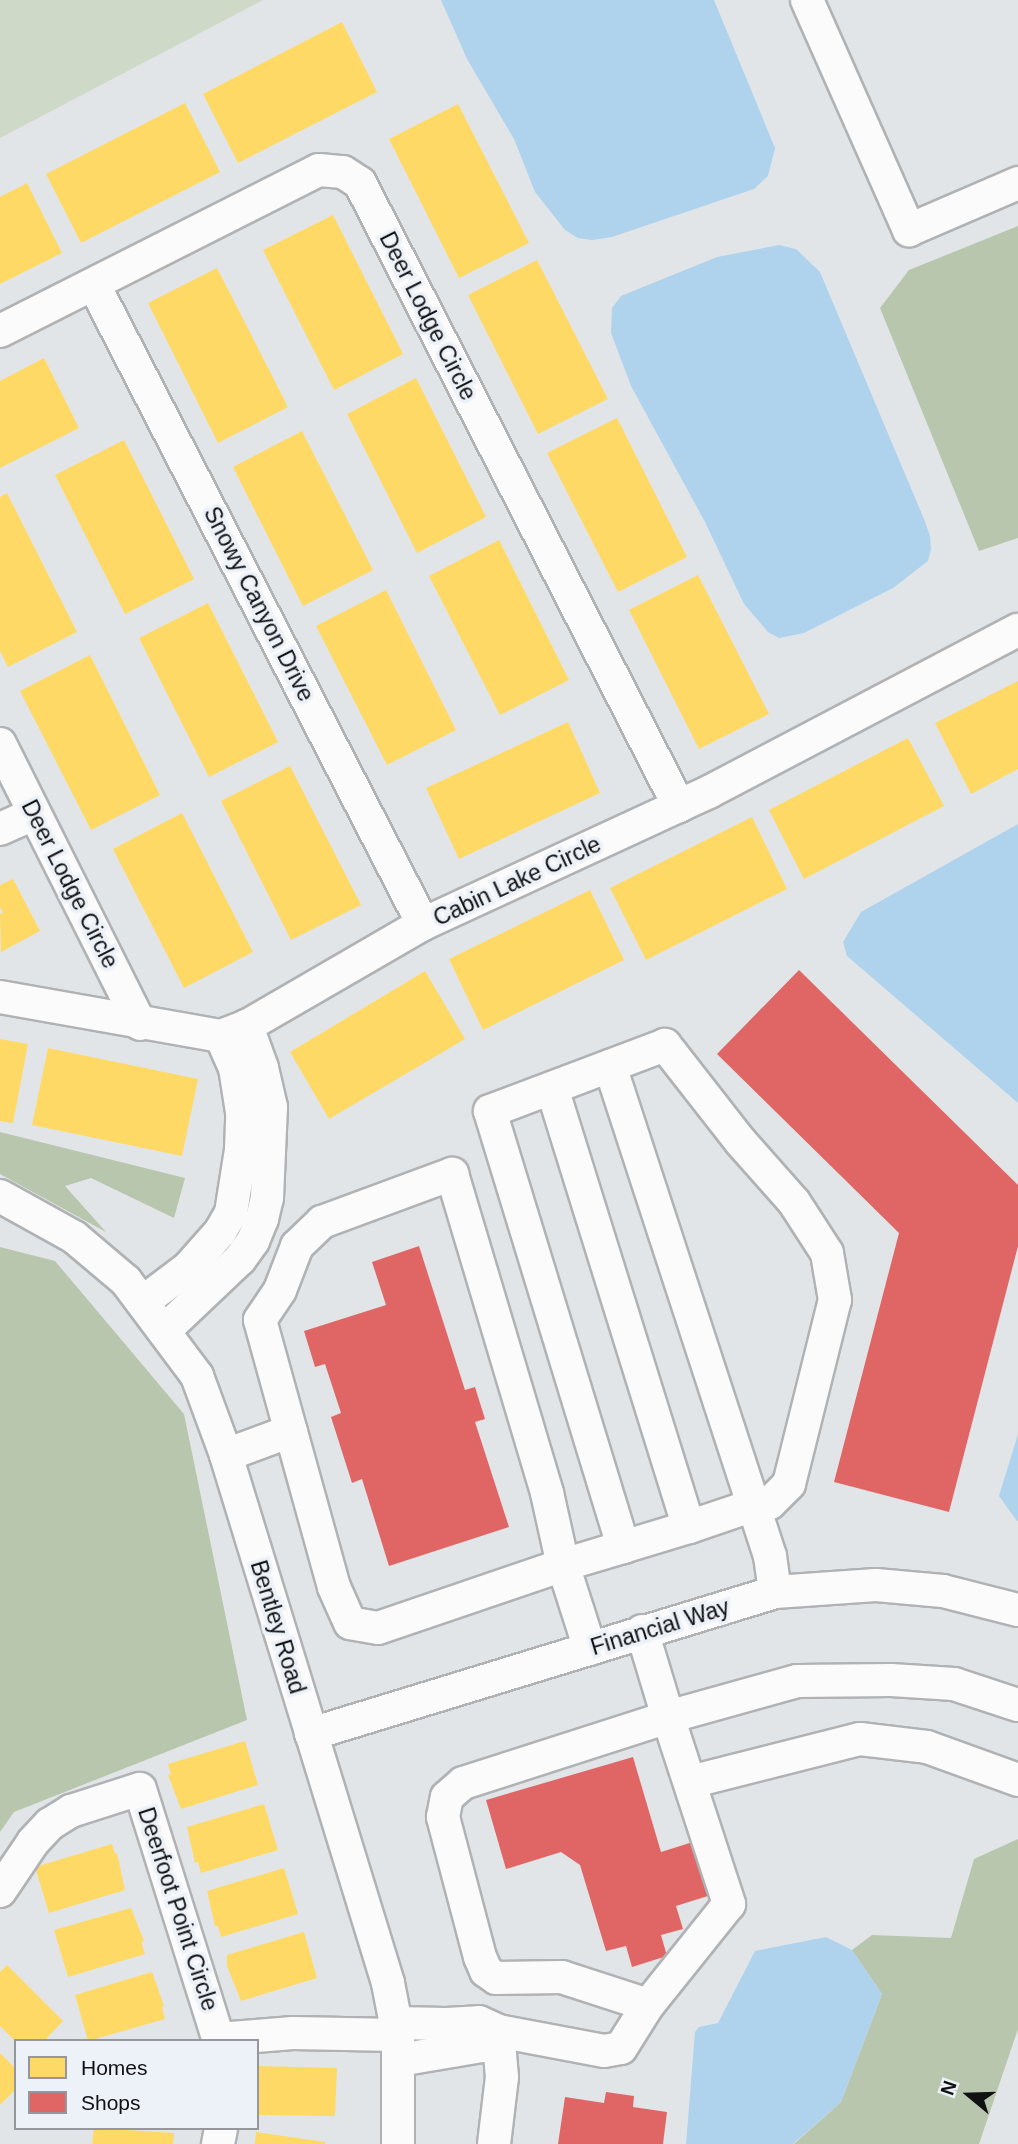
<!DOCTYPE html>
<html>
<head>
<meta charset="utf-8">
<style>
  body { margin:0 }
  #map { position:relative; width:1018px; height:2144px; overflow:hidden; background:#e2e5e8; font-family:Helvetica,sans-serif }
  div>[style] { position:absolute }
  .green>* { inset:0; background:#cedac7 }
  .forest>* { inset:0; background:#b7c6ad }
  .water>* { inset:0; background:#afd3ed }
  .homes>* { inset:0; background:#ffd966 }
  .shops>* { inset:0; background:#e06666 }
  .roads { filter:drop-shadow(2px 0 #b0b2b4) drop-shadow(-2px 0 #b0b2b4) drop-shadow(0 2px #b0b2b4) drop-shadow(0 -2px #b0b2b4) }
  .minor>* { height:32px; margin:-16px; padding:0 16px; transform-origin:16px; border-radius:16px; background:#fbfbfc }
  span { translate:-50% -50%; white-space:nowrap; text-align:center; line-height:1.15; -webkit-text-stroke:7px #edf1f8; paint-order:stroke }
  .street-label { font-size:23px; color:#101113 }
  .legend { position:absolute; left:14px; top:2039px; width:245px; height:91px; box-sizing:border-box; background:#edf1f8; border:2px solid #95979c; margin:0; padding:9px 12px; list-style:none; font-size:21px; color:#101113 }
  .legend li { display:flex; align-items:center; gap:14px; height:35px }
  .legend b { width:35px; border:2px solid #95979c }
  .north { position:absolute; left:934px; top:2060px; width:70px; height:70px; -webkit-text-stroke:5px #edf1f8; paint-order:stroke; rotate:289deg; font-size:19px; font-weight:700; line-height:28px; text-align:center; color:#101113 }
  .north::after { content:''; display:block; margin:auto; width:24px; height:32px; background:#101113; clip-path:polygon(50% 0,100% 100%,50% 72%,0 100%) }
</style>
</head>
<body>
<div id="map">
  <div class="green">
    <i style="clip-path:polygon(0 0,263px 0,0 138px)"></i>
  </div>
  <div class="forest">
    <i style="clip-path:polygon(1018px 226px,1018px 538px,979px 551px,880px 308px,909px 270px)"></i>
    <i style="clip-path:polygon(0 1132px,185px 1178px,174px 1218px,91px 1178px,65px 1186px,106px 1232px,0 1174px)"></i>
    <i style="clip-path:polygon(0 1247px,55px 1261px,184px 1414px,247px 1720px,14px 1812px,0 1832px)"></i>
    <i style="clip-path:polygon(1018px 1839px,1018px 2029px,979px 2144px,794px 2144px,841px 2102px,882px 1994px,852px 1950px,872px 1935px,951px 1938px,974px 1859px)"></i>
  </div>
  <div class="water">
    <i style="clip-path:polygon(441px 0,714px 0,775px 148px,768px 176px,754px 189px,612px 237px,592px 240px,578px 238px,565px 230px,535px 192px,514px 139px,467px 59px)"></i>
    <i style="clip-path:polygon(779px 245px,796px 249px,820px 272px,924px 519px,930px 536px,931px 549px,928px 561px,893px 588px,804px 633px,779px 638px,768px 632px,744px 604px,705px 522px,631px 386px,611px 333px,612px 308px,621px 296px,717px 257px)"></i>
    <i style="clip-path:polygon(1018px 824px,1018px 1103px,847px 956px,843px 942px,861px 912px)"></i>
    <i style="clip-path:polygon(1018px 1434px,1018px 1521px,1017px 1521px,999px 1496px)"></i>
    <i style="clip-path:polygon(826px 1937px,852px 1950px,882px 1994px,841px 2102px,793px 2144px,686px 2144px,695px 2032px,699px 2027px,718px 2023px,755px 1951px)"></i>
  </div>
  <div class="homes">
    <i style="clip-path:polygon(342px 22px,377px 92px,238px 163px,203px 94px)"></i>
    <i style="clip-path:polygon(185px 103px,220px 172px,81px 243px,46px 174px)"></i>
    <i style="clip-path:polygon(458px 104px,529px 243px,459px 278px,389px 139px)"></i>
    <i style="clip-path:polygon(27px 183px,62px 253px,0 284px,0 197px)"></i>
    <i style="clip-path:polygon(333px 215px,403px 354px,334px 390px,263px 250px)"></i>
    <i style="clip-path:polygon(537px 260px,608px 399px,538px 434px,468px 295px)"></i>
    <i style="clip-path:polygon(217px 268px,288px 407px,218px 443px,148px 303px)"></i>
    <i style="clip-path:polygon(44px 358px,79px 428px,0 468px,0 381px)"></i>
    <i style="clip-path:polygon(416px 378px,486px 517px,417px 553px,347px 414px)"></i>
    <i style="clip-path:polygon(617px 418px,687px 557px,618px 592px,547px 453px)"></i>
    <i style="clip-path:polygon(302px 431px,373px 570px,303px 606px,233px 467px)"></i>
    <i style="clip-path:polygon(124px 440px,194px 579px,125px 614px,55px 475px)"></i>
    <i style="clip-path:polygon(7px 493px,77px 632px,8px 667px,0 651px,0 497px)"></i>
    <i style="clip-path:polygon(499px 540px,569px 680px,500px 715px,429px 576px)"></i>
    <i style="clip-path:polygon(698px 575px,769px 714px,699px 749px,629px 610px)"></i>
    <i style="clip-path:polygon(386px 590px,456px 730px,387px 765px,316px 626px)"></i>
    <i style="clip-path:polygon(208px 603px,278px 742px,209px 777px,139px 638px)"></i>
    <i style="clip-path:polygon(90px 655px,160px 795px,91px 830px,20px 691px)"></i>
    <i style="clip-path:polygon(1018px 681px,1018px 769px,971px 794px,935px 723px)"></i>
    <i style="clip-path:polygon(568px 722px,600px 793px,459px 859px,426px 788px)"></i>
    <i style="clip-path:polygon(908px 738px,944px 806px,804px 879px,769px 810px)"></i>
    <i style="clip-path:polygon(290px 766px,361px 905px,291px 940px,221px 801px)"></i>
    <i style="clip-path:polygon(182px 813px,253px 952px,184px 988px,113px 849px)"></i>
    <i style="clip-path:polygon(752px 817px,787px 889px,646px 960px,610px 888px)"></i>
    <i style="clip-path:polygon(13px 879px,40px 931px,1px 952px,0 914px,3px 913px,0 907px,0 885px)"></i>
    <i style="clip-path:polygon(590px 890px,624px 960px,483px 1030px,449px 959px)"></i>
    <i style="clip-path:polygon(425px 971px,465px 1039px,329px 1119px,290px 1052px)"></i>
    <i style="clip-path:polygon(0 1039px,28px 1044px,13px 1123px,0 1121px)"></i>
    <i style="clip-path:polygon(48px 1048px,198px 1079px,182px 1156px,32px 1125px)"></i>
    <i style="clip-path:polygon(245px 1741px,258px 1785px,181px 1809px,168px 1775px,171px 1774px,168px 1764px)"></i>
    <i style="clip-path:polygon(264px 1804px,278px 1850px,201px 1873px,198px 1862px,195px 1863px,187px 1827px)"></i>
    <i style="clip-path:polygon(112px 1844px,115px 1854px,117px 1853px,125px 1890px,49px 1913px,35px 1867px)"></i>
    <i style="clip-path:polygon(284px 1868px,298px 1914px,221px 1937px,218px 1926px,215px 1926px,207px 1891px)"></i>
    <i style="clip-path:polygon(131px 1908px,144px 1941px,141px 1942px,145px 1954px,68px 1977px,54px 1930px)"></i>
    <i style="clip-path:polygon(304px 1932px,317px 1978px,241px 2001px,227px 1966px,227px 1955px)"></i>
    <i style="clip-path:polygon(7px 1965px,63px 2021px,44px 2041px,15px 2041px,0 2026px,0 1972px)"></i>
    <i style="clip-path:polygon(152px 1972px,164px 2006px,162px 2007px,165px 2019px,88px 2041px,75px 1995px)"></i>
    <i style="clip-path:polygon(0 2053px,16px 2069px,16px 2089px,0 2105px)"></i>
    <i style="clip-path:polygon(257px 2066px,337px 2068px,335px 2116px,257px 2115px)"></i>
    <i style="clip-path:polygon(94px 2128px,174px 2133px,173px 2144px,92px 2144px)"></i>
    <i style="clip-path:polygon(256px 2132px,325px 2142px,325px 2144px,255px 2144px)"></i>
  </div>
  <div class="shops">
    <i style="clip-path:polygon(799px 970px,1018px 1185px,1018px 1246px,949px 1512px,834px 1482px,899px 1233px,717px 1054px)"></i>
    <i style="clip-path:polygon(419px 1246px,465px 1390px,475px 1387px,485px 1419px,475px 1422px,509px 1527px,389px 1566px,362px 1479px,352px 1483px,331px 1417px,341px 1413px,325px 1364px,315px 1367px,304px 1331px,386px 1305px,372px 1262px)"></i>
    <i style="clip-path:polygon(633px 1757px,661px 1852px,696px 1841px,711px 1895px,676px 1906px,683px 1929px,661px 1935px,667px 1956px,632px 1967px,626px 1946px,606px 1951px,580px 1865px,561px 1852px,506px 1869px,486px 1800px)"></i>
    <i style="clip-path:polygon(606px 2092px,634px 2096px,633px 2107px,667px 2112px,663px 2144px,558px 2144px,565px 2097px,604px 2103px)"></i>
  </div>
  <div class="roads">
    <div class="minor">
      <i style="left:807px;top:0;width:252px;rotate:66.1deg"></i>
      <i style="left:909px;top:230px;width:119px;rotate:-23.3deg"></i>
      <i style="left:94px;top:285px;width:719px;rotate:62.76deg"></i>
      <i style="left:0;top:331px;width:357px;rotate:-26.8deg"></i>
      <i style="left:319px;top:170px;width:24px;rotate:5deg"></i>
      <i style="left:343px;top:172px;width:20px;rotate:33deg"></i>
      <i style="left:360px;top:183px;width:700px;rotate:62.89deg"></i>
      <i style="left:0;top:744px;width:313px;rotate:63.4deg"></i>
      <i style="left:0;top:829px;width:37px;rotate:-24deg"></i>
      <i style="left:0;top:997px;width:224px;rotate:10deg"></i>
      <i style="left:221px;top:1036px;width:28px;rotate:-21deg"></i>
      <i style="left:247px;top:1026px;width:203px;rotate:-30.1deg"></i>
      <i style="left:423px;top:924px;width:315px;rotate:-24.8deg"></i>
      <i style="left:709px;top:792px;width:349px;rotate:-27.7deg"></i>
      <i style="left:610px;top:1066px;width:515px;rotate:71.92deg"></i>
      <i style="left:770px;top:1556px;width:36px;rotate:82deg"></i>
      <i style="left:552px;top:1088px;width:460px;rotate:72.7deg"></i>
      <i style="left:0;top:1196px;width:85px;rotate:29deg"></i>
      <i style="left:74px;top:1237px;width:68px;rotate:40.2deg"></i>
      <i style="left:126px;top:1281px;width:119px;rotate:53.2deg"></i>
      <i style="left:197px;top:1376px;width:84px;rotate:69.8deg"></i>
      <i style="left:226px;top:1455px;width:552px;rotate:72.94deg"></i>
      <i style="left:388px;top:1983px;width:53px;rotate:79.1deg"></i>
      <i style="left:398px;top:2035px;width:109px;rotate:90deg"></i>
      <i style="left:143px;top:1302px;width:56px;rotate:-37.1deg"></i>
      <i style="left:188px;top:1268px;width:48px;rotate:-48.4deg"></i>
      <i style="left:220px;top:1232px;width:22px;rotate:-60deg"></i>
      <i style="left:231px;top:1213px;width:64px;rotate:-81deg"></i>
      <i style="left:241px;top:1150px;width:38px;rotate:-88deg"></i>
      <i style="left:242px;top:1112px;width:45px;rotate:-99deg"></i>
      <i style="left:235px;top:1068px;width:35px;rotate:-114deg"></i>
      <i style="left:165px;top:1330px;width:103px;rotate:-43.4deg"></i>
      <i style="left:240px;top:1259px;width:22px;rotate:-54deg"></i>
      <i style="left:253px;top:1241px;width:24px;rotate:-68deg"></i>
      <i style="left:262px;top:1219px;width:22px;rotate:-77deg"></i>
      <i style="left:267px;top:1198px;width:91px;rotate:-87.5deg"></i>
      <i style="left:271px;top:1107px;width:40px;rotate:-103deg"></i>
      <i style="left:262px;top:1068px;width:45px;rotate:-109.7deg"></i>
      <i style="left:226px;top:1455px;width:69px;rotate:-20.3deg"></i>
      <i style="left:642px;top:1631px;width:90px;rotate:73.2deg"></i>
      <i style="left:668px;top:1717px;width:197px;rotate:71.9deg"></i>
      <i style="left:729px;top:1904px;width:129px;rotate:128.7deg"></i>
      <i style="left:648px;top:2005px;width:90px;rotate:-162deg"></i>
      <i style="left:562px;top:1977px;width:66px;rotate:179.1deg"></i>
      <i style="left:496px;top:1978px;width:12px;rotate:-145deg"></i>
      <i style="left:486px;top:1971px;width:15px;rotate:-113deg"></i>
      <i style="left:480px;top:1957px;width:145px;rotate:-104.8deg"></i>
      <i style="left:443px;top:1817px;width:20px;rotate:-79deg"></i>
      <i style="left:447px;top:1797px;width:21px;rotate:-41deg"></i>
      <i style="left:463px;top:1783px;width:215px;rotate:-17.8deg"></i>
      <i style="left:668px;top:1717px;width:134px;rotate:-15.6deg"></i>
      <i style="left:797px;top:1681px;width:94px;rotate:-0.6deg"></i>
      <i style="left:891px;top:1680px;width:63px;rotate:3.6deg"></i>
      <i style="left:954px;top:1684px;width:67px;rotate:18.2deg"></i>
      <i style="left:590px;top:1649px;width:88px;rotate:-107.8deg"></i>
      <i style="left:563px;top:1565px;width:195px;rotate:161.2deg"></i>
      <i style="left:378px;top:1628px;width:28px;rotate:-170deg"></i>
      <i style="left:350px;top:1623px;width:39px;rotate:-114deg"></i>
      <i style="left:334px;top:1587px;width:277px;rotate:-105.5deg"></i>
      <i style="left:260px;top:1320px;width:36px;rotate:-56deg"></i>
      <i style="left:280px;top:1290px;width:47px;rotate:-68.9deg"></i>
      <i style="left:297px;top:1246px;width:35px;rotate:-44deg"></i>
      <i style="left:322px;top:1222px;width:139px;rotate:-20.3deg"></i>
      <i style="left:452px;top:1174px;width:333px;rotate:73.4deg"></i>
      <i style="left:547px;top:1493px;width:74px;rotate:77.5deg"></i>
      <i style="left:563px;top:1565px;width:63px;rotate:-16.7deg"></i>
      <i style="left:623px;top:1547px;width:69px;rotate:-16.9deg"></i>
      <i style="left:689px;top:1527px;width:65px;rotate:-18.7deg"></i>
      <i style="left:751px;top:1506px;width:19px;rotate:-9deg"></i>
      <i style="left:770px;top:1503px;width:27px;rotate:-45deg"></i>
      <i style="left:789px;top:1484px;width:190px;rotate:-76deg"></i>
      <i style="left:835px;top:1300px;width:48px;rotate:-99.7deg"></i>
      <i style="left:827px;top:1253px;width:61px;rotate:-122.9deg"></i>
      <i style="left:794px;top:1202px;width:81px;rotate:-131.5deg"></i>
      <i style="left:740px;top:1141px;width:122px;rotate:-128deg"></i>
      <i style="left:665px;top:1045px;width:187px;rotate:159.3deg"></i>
      <i style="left:490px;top:1111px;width:456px;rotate:73deg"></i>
      <i style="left:311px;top:1734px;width:485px;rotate:-17deg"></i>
      <i style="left:775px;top:1592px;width:101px;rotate:-4deg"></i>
      <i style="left:876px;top:1585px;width:67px;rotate:5.1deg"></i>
      <i style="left:943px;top:1591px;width:77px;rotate:14.2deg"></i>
      <i style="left:690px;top:1782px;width:175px;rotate:-14.2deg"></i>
      <i style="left:860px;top:1739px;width:67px;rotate:6.8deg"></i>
      <i style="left:927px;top:1747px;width:97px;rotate:19.9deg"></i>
      <i style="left:0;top:1891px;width:59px;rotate:-56deg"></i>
      <i style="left:33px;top:1842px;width:25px;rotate:-47deg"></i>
      <i style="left:50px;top:1824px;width:25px;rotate:-32deg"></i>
      <i style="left:71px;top:1811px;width:72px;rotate:-17.7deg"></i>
      <i style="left:140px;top:1789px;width:264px;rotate:72.6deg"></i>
      <i style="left:395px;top:2023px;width:51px;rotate:1.1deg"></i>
      <i style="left:446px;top:2024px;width:33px;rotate:-3deg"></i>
      <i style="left:479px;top:2022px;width:21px;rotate:25deg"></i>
      <i style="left:498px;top:2031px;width:22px;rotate:137deg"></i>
      <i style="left:482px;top:2046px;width:84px;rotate:170.4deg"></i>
      <i style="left:219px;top:2039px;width:74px;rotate:-4.6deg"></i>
      <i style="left:293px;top:2033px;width:105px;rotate:1.1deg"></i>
      <i style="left:218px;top:2144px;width:16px;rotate:-79deg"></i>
      <i style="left:494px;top:2144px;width:67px;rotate:-83.2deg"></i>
      <i style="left:502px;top:2077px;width:46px;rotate:-95deg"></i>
      <i style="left:498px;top:2031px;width:108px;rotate:10.7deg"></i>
      <i style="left:604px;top:2051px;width:17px;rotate:-10deg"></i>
      <i style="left:621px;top:2048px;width:51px;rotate:-57.9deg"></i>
    </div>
  </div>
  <div class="street-label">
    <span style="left:428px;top:316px;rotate:63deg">Deer Lodge Circle</span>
    <span style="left:259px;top:604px;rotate:63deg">Snowy Canyon Drive</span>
    <span style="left:517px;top:881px;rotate:-25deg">Cabin Lake Circle</span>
    <span style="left:70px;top:884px;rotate:63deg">Deer Lodge Circle</span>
    <span style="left:278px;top:1627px;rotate:73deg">Bentley Road</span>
    <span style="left:660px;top:1627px;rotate:-17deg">Financial Way</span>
    <span style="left:178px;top:1909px;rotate:72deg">Deerfoot Point Circle</span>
  </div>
  <ul class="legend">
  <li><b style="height:19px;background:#ffd966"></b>Homes</li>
  <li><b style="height:19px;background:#e06666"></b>Shops</li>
  </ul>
  <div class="north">N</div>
</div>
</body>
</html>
